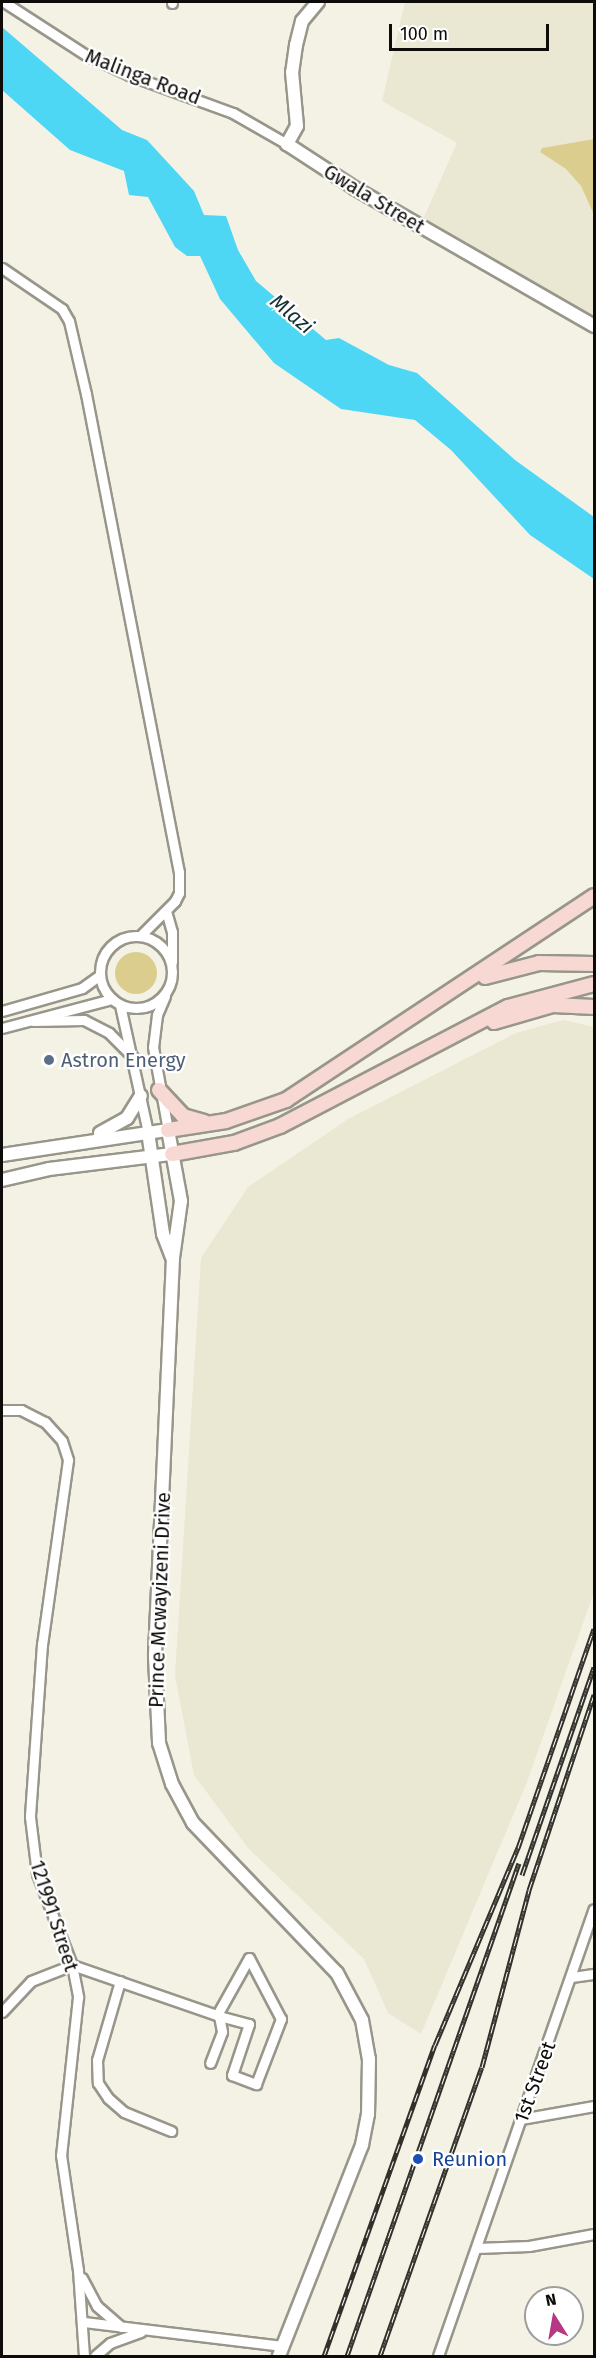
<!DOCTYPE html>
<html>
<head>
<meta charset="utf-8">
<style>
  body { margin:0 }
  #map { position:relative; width:596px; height:2358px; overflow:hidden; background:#f4f2e5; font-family:"Fira Sans",sans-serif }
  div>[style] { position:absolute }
  .built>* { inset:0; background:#eae7d2 }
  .green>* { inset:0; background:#dbcd8d }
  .round { border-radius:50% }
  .water>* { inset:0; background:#4ed7f4 }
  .roads { filter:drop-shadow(2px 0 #98968a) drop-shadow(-2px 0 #98968a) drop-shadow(0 2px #98968a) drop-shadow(0 -2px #98968a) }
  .street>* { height:9px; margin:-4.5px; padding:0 4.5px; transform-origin:4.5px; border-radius:4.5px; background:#fff }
  .street>.ring { margin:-4.5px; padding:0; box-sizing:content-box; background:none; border:9px solid #fff; border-radius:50% }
  .secondary>* { height:12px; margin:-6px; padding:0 6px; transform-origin:6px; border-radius:6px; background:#fff }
  .primary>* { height:14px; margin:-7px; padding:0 7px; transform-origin:7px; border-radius:7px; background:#f7d8d3 }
  .rail>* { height:5px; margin-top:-2.5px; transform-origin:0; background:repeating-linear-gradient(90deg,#fff 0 9px,#31302b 0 18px); box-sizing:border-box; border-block:2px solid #31302b }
  .dots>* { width:16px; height:16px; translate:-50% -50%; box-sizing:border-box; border:3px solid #fff; border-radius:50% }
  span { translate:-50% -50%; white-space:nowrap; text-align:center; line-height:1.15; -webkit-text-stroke:4.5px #fff; paint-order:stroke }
  .street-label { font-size:20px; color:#0d0c08 }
  .service-label { font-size:20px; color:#4e5e75 }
  .left { translate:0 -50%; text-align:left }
  .transit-label { font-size:20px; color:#164399 }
  .water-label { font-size:21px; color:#182f34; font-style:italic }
  .frame { position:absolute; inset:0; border:3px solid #0d0c08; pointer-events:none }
  .north { position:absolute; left:524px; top:2286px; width:60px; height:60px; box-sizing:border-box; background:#fff; border:2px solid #9e9e9c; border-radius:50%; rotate:349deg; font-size:16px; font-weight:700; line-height:24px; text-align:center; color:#0d0c08 }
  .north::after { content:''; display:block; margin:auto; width:21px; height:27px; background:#b63784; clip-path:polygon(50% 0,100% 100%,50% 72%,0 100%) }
  .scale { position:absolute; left:389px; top:24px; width:160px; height:27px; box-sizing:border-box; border:3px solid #0d0c08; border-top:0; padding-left:8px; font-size:18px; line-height:21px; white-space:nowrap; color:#0d0c08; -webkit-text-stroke:4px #fff; paint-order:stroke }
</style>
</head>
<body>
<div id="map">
  <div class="built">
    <i style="clip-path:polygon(405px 2px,594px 2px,594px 139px,542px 148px,540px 152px,566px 169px,581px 186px,594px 215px,594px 326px,420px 226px,457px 143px,382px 101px)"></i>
    <i style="clip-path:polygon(563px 1020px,594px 1027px,594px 1592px,527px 1782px,421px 2034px,388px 2013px,364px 1959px,248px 1848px,194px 1775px,175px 1676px,201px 1258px,248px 1187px,348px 1119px,516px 1033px)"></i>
  </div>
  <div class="green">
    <i style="clip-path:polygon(594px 139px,594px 215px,581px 186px,566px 169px,540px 152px,542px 148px)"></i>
    <i class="round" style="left:115px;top:952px;width:42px;height:42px"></i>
  </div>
  <div class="water">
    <i style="clip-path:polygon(2px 27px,122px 130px,147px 140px,194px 191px,204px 215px,226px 216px,238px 250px,256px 281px,326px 340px,339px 338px,389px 365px,417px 373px,515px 460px,594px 517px,594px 579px,530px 535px,451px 450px,415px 420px,341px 409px,274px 363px,220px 299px,200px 256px,187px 256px,175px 247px,148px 197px,129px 195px,124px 171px,70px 150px,2px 90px)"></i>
  </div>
  <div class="roads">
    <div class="street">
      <i style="left:4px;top:2px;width:98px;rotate:32.9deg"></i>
      <i style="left:86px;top:55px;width:47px;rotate:24.9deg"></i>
      <i style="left:129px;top:75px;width:111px;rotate:20.1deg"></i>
      <i style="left:233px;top:113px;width:62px;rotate:29.9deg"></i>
      <i style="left:172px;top:2px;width:1px;rotate:90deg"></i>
      <i style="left:2px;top:268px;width:73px;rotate:34.3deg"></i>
      <i style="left:62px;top:309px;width:14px;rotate:60deg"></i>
      <i style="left:69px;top:321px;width:75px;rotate:76.9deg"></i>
      <i style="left:86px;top:394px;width:487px;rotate:79deg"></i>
      <i style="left:179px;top:872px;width:21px;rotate:90deg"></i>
      <i style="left:179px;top:893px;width:9px;rotate:117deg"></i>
      <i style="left:175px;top:901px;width:49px;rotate:135deg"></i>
      <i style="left:166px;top:911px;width:22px;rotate:74deg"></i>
      <i style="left:172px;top:932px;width:30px;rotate:90deg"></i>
      <i class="ring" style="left:100px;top:936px;width:63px;height:63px"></i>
      <i style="left:165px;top:996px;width:21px;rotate:113deg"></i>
      <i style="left:157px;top:1015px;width:32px;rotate:97deg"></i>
      <i style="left:153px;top:1047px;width:84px;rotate:79.8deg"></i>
      <i style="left:120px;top:1005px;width:130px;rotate:77.6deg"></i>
      <i style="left:2px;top:1011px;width:83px;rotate:-16deg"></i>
      <i style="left:82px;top:988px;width:22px;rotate:-36deg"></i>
      <i style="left:33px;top:1021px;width:51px;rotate:-1.1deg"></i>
      <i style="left:84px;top:1020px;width:28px;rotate:27deg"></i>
      <i style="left:109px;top:1033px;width:34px;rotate:45deg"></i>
      <i style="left:2px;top:1028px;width:114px;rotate:-14.8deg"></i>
      <i style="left:2px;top:1410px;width:19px"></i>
      <i style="left:21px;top:1410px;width:27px;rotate:27deg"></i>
      <i style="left:45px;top:1422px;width:25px;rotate:48deg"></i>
      <i style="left:62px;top:1441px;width:20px;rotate:72deg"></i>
      <i style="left:68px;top:1460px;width:186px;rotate:98deg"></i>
      <i style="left:42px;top:1644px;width:173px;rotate:94deg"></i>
      <i style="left:30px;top:1817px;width:57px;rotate:83deg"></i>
      <i style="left:37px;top:1874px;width:97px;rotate:69deg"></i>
      <i style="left:72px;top:1965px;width:33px;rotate:79deg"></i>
      <i style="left:78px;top:1997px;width:159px;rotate:96.1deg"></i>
      <i style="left:61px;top:2155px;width:116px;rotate:81.6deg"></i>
      <i style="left:78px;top:2270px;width:86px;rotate:86deg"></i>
      <i style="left:572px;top:1977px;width:22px;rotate:-8deg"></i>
      <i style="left:120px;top:1981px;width:82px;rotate:106.2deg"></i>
      <i style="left:97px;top:2060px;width:23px;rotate:88deg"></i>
      <i style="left:98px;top:2083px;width:18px;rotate:56deg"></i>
      <i style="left:108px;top:2098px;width:21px;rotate:41deg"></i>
      <i style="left:124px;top:2112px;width:51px;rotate:22deg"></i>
      <i style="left:2px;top:2012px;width:42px;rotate:-46.9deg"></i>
      <i style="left:31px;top:1981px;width:44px;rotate:-21.3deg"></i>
      <i style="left:72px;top:1965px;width:156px;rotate:19.1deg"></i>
      <i style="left:219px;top:2016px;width:16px;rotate:79deg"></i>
      <i style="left:222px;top:2032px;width:33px;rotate:111deg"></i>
      <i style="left:217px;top:2015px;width:65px;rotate:-60.7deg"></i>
      <i style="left:219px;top:2016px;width:31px;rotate:15deg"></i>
      <i style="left:249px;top:2024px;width:54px;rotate:108.4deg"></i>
      <i style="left:232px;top:2075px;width:26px;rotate:21deg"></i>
      <i style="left:256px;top:2084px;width:70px;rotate:-69deg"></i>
      <i style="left:281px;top:2019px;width:69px;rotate:-117.7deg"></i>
      <i style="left:521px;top:2119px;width:74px;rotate:-10.1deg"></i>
      <i style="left:477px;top:2248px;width:52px;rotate:-2.2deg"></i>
      <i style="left:529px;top:2246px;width:66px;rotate:-10.5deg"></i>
      <i style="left:82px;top:2278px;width:32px;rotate:62deg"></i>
      <i style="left:97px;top:2306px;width:32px;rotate:41deg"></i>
      <i style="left:84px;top:2322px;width:200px;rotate:6.9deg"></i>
      <i style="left:95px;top:2356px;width:20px;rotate:-41deg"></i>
      <i style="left:110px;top:2343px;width:33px;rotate:-20deg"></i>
      <i style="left:438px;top:2356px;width:473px;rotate:-70.8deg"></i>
    </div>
    <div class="secondary">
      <i style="left:318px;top:2px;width:25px;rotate:130deg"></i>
      <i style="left:302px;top:21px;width:25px;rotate:104deg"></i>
      <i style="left:296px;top:45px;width:27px;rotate:98deg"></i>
      <i style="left:292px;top:72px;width:54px;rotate:84.7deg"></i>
      <i style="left:297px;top:126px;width:21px;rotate:119deg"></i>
      <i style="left:287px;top:144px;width:82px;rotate:33.1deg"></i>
      <i style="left:356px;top:189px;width:275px;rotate:29.9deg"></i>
      <i style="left:148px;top:1132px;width:103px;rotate:81.6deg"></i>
      <i style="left:163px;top:1234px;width:25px;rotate:69deg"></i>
      <i style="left:100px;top:1133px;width:31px;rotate:-29deg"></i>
      <i style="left:127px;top:1118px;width:26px;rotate:-58deg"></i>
      <i style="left:2px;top:1155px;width:168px;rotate:-8.6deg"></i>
      <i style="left:168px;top:1130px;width:72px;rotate:79.6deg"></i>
      <i style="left:181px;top:1201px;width:58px;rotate:98deg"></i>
      <i style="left:173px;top:1258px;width:399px;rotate:92.6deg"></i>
      <i style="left:155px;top:1657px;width:86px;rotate:87.3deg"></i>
      <i style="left:159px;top:1743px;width:43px;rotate:72.4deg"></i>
      <i style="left:172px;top:1784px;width:44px;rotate:61.7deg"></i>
      <i style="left:193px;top:1823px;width:208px;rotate:46.2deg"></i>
      <i style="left:337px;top:1973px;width:53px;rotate:62deg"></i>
      <i style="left:362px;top:2020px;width:40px;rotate:80deg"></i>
      <i style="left:369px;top:2059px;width:55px;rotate:91deg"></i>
      <i style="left:368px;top:2114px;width:32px;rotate:101deg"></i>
      <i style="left:362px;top:2145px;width:227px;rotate:111.5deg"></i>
      <i style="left:2px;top:1180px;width:48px;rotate:-13.2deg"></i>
      <i style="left:49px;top:1169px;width:124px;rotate:-7deg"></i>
    </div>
    <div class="primary">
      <i style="left:485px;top:977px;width:56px;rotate:-14.5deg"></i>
      <i style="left:539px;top:963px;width:55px;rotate:1deg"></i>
      <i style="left:494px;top:1022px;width:61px;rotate:-16.1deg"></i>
      <i style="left:553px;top:1005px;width:41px;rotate:2.8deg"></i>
      <i style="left:159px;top:1090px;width:35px;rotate:47deg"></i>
      <i style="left:183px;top:1116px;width:22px;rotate:16deg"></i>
      <i style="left:168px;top:1130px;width:59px;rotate:-8.8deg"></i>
      <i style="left:226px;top:1121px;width:64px;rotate:-19.3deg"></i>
      <i style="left:286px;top:1100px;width:369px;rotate:-33.5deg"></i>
      <i style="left:172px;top:1154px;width:63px;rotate:-10.1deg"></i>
      <i style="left:234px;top:1143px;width:49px;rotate:-20.3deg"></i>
      <i style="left:280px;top:1126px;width:257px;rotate:-27.6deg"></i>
      <i style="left:508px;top:1007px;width:89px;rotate:-15deg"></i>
    </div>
  </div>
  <div class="rail">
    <i style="left:522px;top:1875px;width:220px;rotate:-70.9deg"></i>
    <i style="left:324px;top:2356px;width:330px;rotate:-70.4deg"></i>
    <i style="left:435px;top:2045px;width:214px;rotate:-67.2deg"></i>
    <i style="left:518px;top:1848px;width:232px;rotate:-70.9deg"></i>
    <i style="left:347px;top:2356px;width:522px;rotate:-70.77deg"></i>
    <i style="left:380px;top:2356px;width:306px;rotate:-70.6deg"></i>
    <i style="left:482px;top:2067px;width:183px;rotate:-75.1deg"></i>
    <i style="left:529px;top:1890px;width:206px;rotate:-71.6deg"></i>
  </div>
  <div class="dots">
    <i style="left:49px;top:1060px;background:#5c6f8a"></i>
    <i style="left:418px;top:2159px;background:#1a4fb4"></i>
  </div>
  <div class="street-label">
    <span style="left:143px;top:77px;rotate:21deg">Malinga Road</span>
    <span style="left:374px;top:199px;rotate:31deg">Gwala Street</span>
    <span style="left:160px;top:1600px;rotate:-88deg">Prince Mcwayizeni Drive</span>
    <span style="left:54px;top:1916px;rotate:72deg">121991 Street</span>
    <span style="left:535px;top:2082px;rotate:-70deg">1st Street</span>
  </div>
  <div class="service-label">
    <span class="left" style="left:61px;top:1060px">Astron Energy</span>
  </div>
  <div class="transit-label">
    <span class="left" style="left:432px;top:2159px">Reunion</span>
  </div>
  <div class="water-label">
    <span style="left:292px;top:314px;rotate:40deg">Mlazi</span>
  </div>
  <div class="frame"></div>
  <div class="north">N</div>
  <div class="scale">100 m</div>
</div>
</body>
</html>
